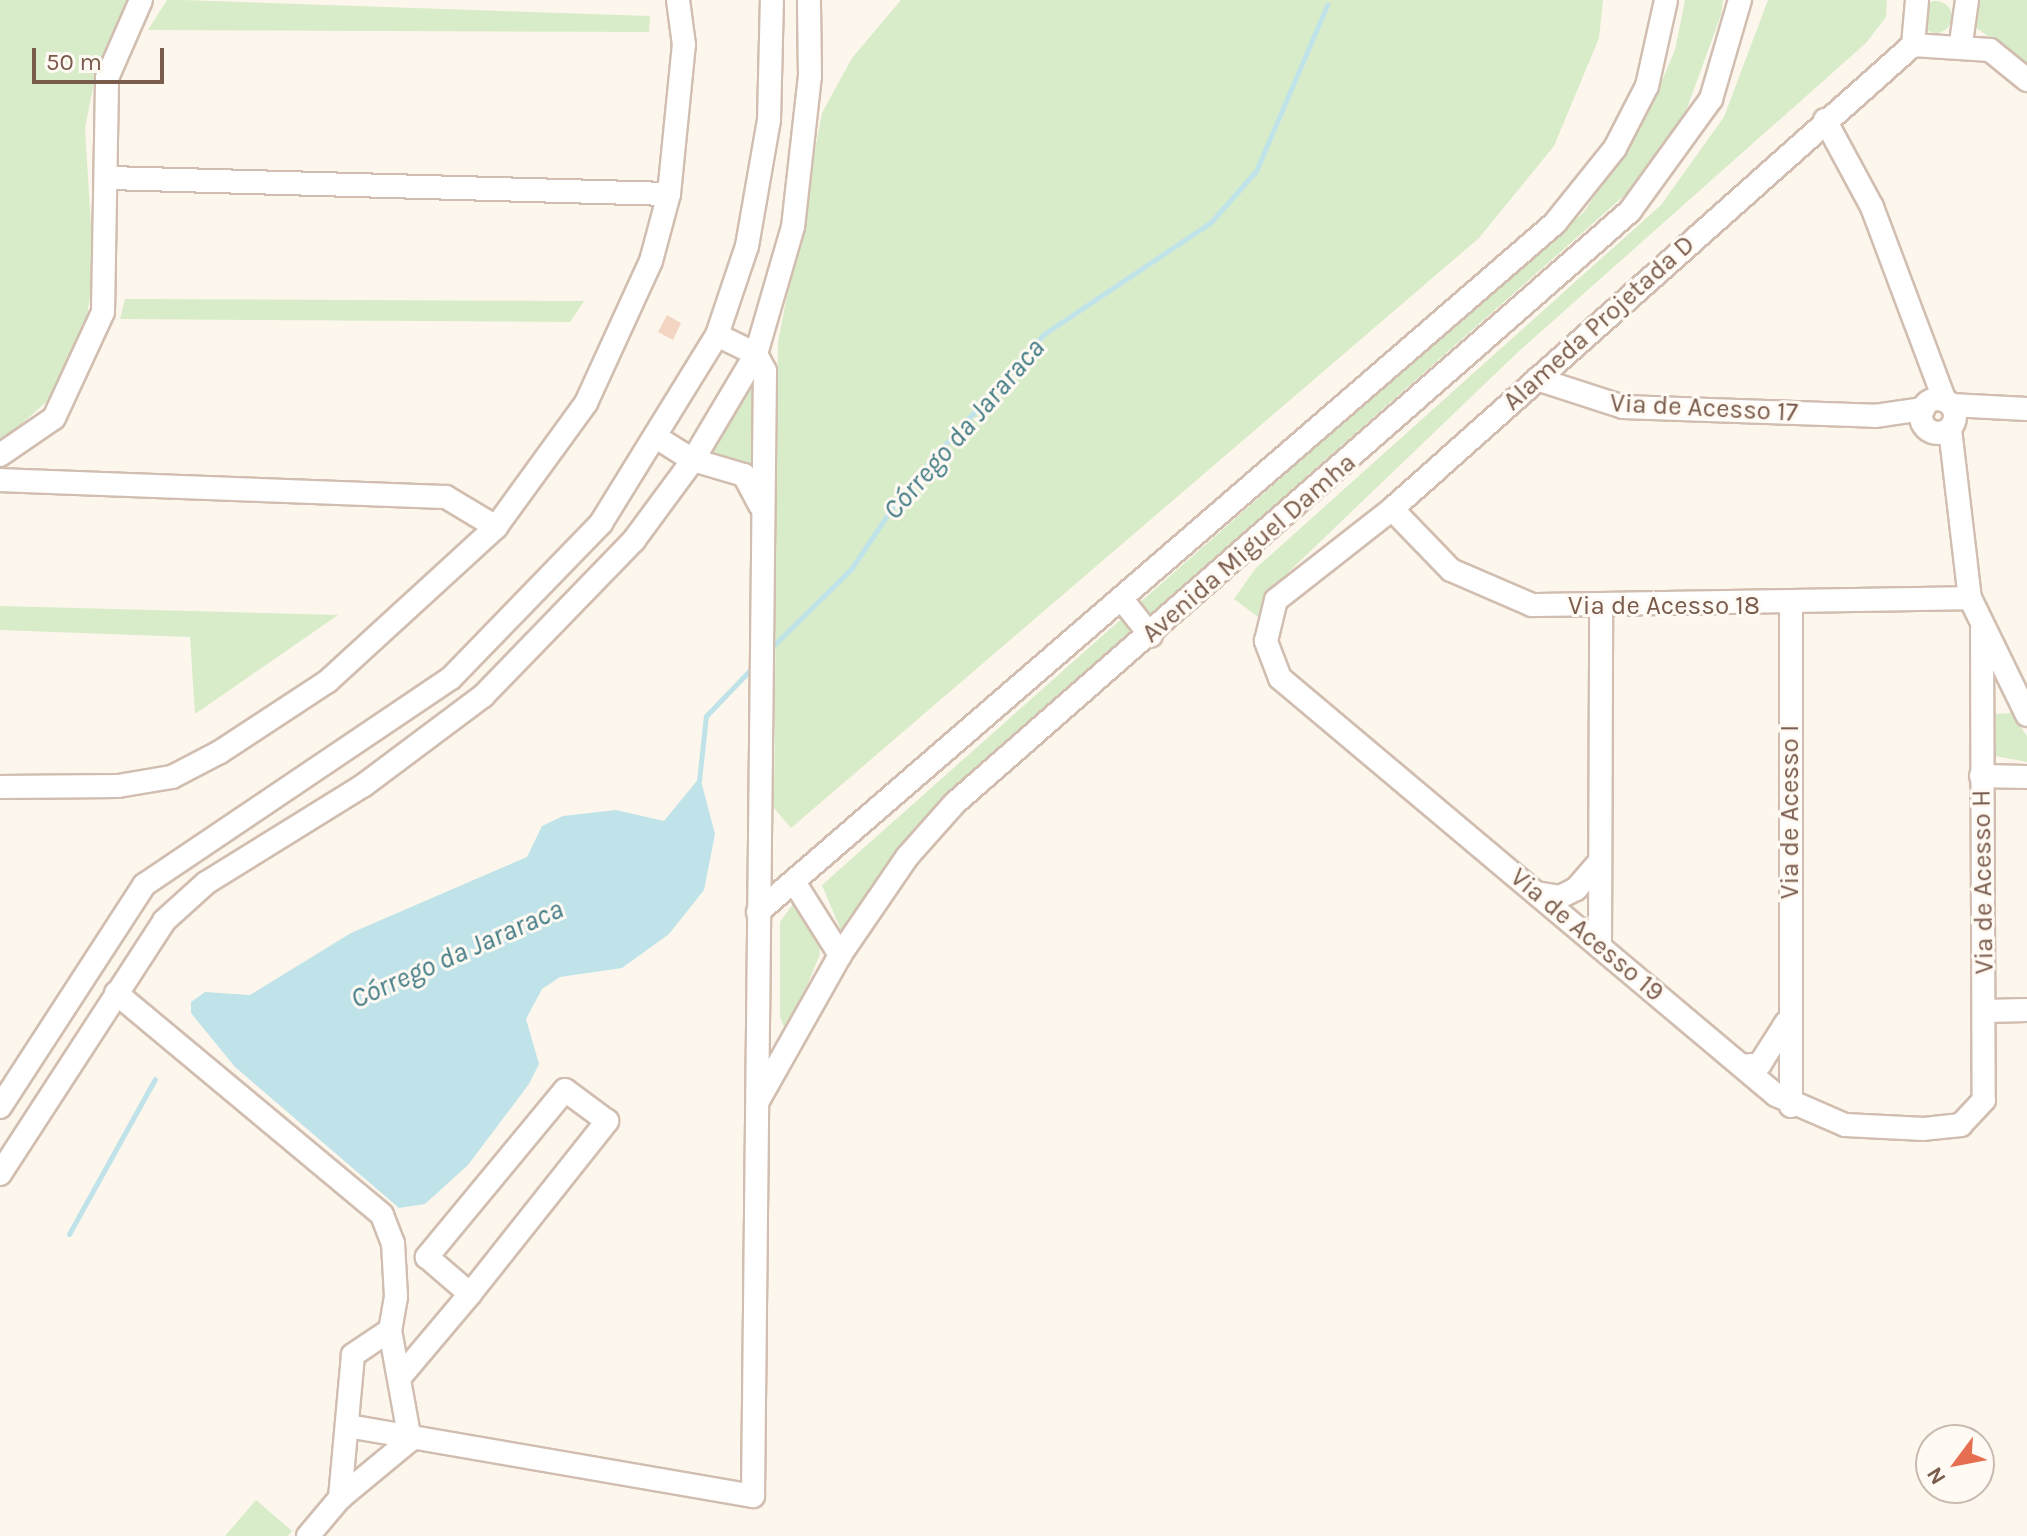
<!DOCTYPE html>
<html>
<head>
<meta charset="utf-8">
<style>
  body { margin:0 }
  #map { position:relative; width:2027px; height:1536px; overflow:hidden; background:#fdf6ec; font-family:Karla,sans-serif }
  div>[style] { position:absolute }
  .green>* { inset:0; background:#d8ecc9 }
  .round { border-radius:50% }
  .water>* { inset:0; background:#bfe3e8 }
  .stream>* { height:5px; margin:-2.5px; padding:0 2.5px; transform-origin:2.5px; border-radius:2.5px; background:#bfe3e8 }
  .building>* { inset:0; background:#f3d5c3 }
  .roads { filter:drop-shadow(2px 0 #d1beb0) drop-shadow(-2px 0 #d1beb0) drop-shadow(0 2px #d1beb0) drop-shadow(0 -2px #d1beb0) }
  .minor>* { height:22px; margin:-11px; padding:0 11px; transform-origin:11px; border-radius:11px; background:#fff }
  .minor>.ring { margin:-11px; padding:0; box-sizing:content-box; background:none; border:22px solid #fff; border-radius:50% }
  span { translate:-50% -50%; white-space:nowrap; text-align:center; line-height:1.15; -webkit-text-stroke:6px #fffaf3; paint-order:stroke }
  .street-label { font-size:26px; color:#7a5c4d }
  .water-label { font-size:28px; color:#437c86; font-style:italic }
  .north { position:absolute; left:1915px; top:1424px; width:80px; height:80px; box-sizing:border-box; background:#fffaf3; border:2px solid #cabbb1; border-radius:50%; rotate:238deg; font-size:22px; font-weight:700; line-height:32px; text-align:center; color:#7a5c4d }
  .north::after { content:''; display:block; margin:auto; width:28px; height:36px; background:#e76f51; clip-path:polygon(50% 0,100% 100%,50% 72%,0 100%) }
  .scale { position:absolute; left:32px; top:48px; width:132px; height:36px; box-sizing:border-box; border:4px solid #7a5c4d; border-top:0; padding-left:10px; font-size:24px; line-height:28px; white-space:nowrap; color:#7a5c4d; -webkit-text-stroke:6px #fffaf3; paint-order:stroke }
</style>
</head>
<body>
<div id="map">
  <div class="green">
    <i style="clip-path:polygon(0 0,127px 0,96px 73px,85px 128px,94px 274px,83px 338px,53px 396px,0 443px)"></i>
    <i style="clip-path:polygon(167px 0,183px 0,650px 16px,649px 32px,148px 30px)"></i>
    <i style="clip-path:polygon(901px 0,1603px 0,1599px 38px,1554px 146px,1479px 238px,791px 828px,774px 808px,778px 342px,822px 113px,852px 58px)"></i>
    <i style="clip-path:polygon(1685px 0,1723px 0,1721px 15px,1686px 111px,1642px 180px,1147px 617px,1137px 605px,1584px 212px,1649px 111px,1675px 50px)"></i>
    <i style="clip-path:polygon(1768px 0,1887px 0,1886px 17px,1866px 43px,1518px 352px,1273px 587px,1258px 617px,1234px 599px,1255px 569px,1661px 205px,1724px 117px)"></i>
    <i style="clip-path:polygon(1970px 0,2027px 0,2027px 65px,1974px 26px)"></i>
    <i class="round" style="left:1920px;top:1px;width:32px;height:32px"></i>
    <i style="clip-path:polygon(125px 299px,584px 301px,570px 322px,120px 319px)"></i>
    <i style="clip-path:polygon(755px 373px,758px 465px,752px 473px,714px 457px,713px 449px)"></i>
    <i style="clip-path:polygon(0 606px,338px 615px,195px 714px,190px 637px,0 630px)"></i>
    <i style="clip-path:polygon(1128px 613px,1140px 627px,911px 836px,842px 933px,822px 885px)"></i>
    <i style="clip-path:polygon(2011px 713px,2027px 736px,2027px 762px,1995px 756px,1993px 714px)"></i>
    <i style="clip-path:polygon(795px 901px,818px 932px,820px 954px,787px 1034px,780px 1017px,780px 922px)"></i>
    <i style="clip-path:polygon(256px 1500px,292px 1531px,288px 1536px,225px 1536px)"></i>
  </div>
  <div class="water">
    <i style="clip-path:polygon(700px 777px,715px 834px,704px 890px,669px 934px,622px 968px,560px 977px,542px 989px,526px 1019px,539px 1064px,529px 1084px,468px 1165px,425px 1204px,399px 1208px,235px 1067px,191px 1013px,191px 1002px,205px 992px,250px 995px,351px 933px,527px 857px,542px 826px,563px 816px,616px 810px,664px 821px)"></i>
  </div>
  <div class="stream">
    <i style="left:775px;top:644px;width:107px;rotate:-44.6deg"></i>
    <i style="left:851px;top:569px;width:93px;rotate:-56deg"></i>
    <i style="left:903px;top:492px;width:212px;rotate:-48.3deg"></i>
    <i style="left:1044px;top:334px;width:201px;rotate:-33.8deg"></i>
    <i style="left:1211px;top:222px;width:68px;rotate:-48.6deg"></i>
    <i style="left:1256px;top:171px;width:181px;rotate:-66.8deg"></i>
    <i style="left:699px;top:781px;width:65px;rotate:-83.9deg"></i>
    <i style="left:706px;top:716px;width:69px;rotate:-46.2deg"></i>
    <i style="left:69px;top:1234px;width:177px;rotate:-61deg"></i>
  </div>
  <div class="building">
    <i style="clip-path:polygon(667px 315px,681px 323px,673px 340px,658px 332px)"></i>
  </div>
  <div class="roads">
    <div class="minor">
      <i style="left:1961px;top:43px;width:43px;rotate:-82.1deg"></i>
      <i style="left:1913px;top:45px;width:45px;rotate:-84.9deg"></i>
      <i style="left:1825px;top:120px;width:99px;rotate:61.6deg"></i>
      <i style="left:1872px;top:207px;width:207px;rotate:69.4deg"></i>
      <i style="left:109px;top:178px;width:560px;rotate:1.64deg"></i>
      <i style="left:1537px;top:379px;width:90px;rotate:18deg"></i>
      <i style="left:1623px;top:407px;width:252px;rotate:2deg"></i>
      <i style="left:1875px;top:416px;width:49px;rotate:-8.3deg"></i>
      <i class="ring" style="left:1921px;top:399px;width:12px;height:12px"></i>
      <i style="left:1951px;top:405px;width:76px;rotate:3deg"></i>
      <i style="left:1950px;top:429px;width:170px;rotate:83.3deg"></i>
      <i style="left:1970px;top:598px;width:130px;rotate:64deg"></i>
      <i style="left:659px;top:439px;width:40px;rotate:32deg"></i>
      <i style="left:693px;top:460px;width:53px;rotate:16.4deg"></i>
      <i style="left:744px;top:475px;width:34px;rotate:62deg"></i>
      <i style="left:0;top:455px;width:65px;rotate:-34.4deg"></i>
      <i style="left:54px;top:418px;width:117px;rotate:-65.2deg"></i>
      <i style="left:103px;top:312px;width:234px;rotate:-89deg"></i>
      <i style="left:107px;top:78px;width:85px;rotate:-66.4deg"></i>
      <i style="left:0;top:480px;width:446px;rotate:2.2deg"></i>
      <i style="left:446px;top:497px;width:58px;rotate:31deg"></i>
      <i style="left:1392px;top:509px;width:85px;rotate:46deg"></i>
      <i style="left:1451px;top:570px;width:88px;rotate:23.4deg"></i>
      <i style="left:1532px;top:605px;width:438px;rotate:-0.9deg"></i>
      <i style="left:1124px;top:602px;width:43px;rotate:51.5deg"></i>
      <i style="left:1982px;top:629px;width:471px;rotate:89.8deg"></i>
      <i style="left:1984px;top:1100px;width:34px;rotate:133deg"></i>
      <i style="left:1961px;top:1125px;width:37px;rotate:174deg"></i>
      <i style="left:1924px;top:1129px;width:79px;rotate:-177.1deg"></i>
      <i style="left:1845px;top:1125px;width:75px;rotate:-156.5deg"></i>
      <i style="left:1776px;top:1095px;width:648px;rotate:-139.95deg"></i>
      <i style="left:1280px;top:678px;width:40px;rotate:-111deg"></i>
      <i style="left:1266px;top:641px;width:42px;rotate:-76.3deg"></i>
      <i style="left:1276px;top:600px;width:147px;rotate:-38.1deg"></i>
      <i style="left:1392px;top:509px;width:698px;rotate:-41.69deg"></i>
      <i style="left:1913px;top:45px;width:77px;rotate:3.7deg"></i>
      <i style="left:1990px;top:50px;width:48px;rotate:39deg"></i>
      <i style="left:1981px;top:776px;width:46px;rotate:1.2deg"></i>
      <i style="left:0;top:787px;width:118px;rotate:-0.5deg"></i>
      <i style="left:118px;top:786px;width:55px;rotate:-9.5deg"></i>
      <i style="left:172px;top:777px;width:54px;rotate:-27.5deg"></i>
      <i style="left:220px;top:752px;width:129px;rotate:-33.3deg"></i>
      <i style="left:328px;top:681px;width:228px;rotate:-42.5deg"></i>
      <i style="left:496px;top:527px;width:153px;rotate:-54deg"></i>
      <i style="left:586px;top:403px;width:156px;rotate:-65.4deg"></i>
      <i style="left:651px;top:261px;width:69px;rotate:-75deg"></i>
      <i style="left:669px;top:194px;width:150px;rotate:-84.3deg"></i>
      <i style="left:684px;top:45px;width:45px;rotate:-97.6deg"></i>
      <i style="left:796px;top:885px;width:83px;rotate:57.8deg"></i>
      <i style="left:1536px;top:893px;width:24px;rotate:9deg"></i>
      <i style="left:1560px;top:897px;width:18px;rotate:-27deg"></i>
      <i style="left:1576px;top:889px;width:35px;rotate:-49deg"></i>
      <i style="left:758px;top:912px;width:1054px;rotate:-40.84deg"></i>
      <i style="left:1555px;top:223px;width:96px;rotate:-51.3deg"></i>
      <i style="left:1615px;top:148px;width:70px;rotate:-62.7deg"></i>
      <i style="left:1647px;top:86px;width:88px;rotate:-77.5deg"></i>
      <i style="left:1600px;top:947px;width:338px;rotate:-89.8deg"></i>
      <i style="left:116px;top:993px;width:346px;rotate:39.8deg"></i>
      <i style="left:382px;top:1215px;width:30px;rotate:69deg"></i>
      <i style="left:393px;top:1243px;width:54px;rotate:86.8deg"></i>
      <i style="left:396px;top:1297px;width:34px;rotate:100deg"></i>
      <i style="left:390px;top:1330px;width:45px;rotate:146deg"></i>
      <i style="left:353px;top:1355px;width:144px;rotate:95.2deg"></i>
      <i style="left:1986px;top:1011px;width:41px;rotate:-1.4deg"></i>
      <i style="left:1742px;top:1066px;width:18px;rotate:-6deg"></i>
      <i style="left:1760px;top:1064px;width:49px;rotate:-57.6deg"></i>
      <i style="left:759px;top:1099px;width:165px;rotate:-60.6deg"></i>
      <i style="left:840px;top:955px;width:119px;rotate:-55.6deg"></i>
      <i style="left:907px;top:857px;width:72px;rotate:-48.4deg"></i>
      <i style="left:955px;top:803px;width:898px;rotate:-41.25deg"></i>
      <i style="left:1630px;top:211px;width:138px;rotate:-54.1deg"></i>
      <i style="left:1711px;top:99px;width:103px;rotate:-73.7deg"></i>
      <i style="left:1791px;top:1106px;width:500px;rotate:-90deg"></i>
      <i style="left:0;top:1107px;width:265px;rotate:-57deg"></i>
      <i style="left:144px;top:885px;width:370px;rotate:-34deg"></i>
      <i style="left:451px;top:678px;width:216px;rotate:-45.9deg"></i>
      <i style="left:601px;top:523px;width:221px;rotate:-58.3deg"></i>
      <i style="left:717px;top:335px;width:94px;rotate:-71.4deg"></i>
      <i style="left:747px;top:246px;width:128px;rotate:-80.1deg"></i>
      <i style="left:769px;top:120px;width:120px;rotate:-88.6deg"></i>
      <i style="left:0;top:1174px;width:302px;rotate:-57deg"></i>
      <i style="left:164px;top:921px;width:57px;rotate:-42.1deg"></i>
      <i style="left:206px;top:883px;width:186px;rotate:-31.8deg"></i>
      <i style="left:364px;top:785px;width:149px;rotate:-36.8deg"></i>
      <i style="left:483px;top:696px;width:217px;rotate:-45.9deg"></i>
      <i style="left:634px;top:540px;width:99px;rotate:-53.6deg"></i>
      <i style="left:693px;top:460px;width:123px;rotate:-59.3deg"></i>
      <i style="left:756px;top:354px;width:132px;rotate:-73.8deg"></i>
      <i style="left:793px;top:227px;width:152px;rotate:-83.6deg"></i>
      <i style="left:810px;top:76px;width:76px;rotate:-90.8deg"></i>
      <i style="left:390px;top:1330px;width:112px;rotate:79.7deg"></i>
      <i style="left:401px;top:1376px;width:107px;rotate:-49.9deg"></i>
      <i style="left:470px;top:1294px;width:221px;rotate:-51.6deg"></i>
      <i style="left:607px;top:1121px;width:52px;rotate:-143.6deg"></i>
      <i style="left:565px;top:1090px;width:217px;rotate:129.6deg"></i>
      <i style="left:427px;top:1257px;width:57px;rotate:40.7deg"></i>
      <i style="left:348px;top:1426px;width:411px;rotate:9.8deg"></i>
      <i style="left:753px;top:1496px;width:1125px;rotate:-89.39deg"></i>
      <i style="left:765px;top:371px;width:19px;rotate:-118deg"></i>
      <i style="left:756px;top:354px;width:43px;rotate:-154deg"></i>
      <i style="left:308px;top:1536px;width:50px;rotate:-49.9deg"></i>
      <i style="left:340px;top:1498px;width:91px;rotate:-39.6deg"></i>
    </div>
  </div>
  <div class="street-label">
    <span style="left:1599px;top:323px;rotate:-42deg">Alameda Projetada D</span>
    <span style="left:1704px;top:408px;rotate:3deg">Via de Acesso 17</span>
    <span style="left:1249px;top:548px;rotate:-41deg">Avenida Miguel Damha</span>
    <span style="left:1664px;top:606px">Via de Acesso 18</span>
    <span style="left:1790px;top:812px;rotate:-90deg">Via de Acesso I</span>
    <span style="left:1983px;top:882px;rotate:-91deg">Via de Acesso H</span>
    <span style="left:1587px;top:935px;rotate:40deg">Via de Acesso 19</span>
  </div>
  <div class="water-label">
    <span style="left:964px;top:429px;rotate:-49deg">Córrego da Jararaca</span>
    <span style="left:457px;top:954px;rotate:-24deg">Córrego da Jararaca</span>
  </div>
  <div class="north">N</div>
  <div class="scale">50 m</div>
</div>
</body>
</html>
